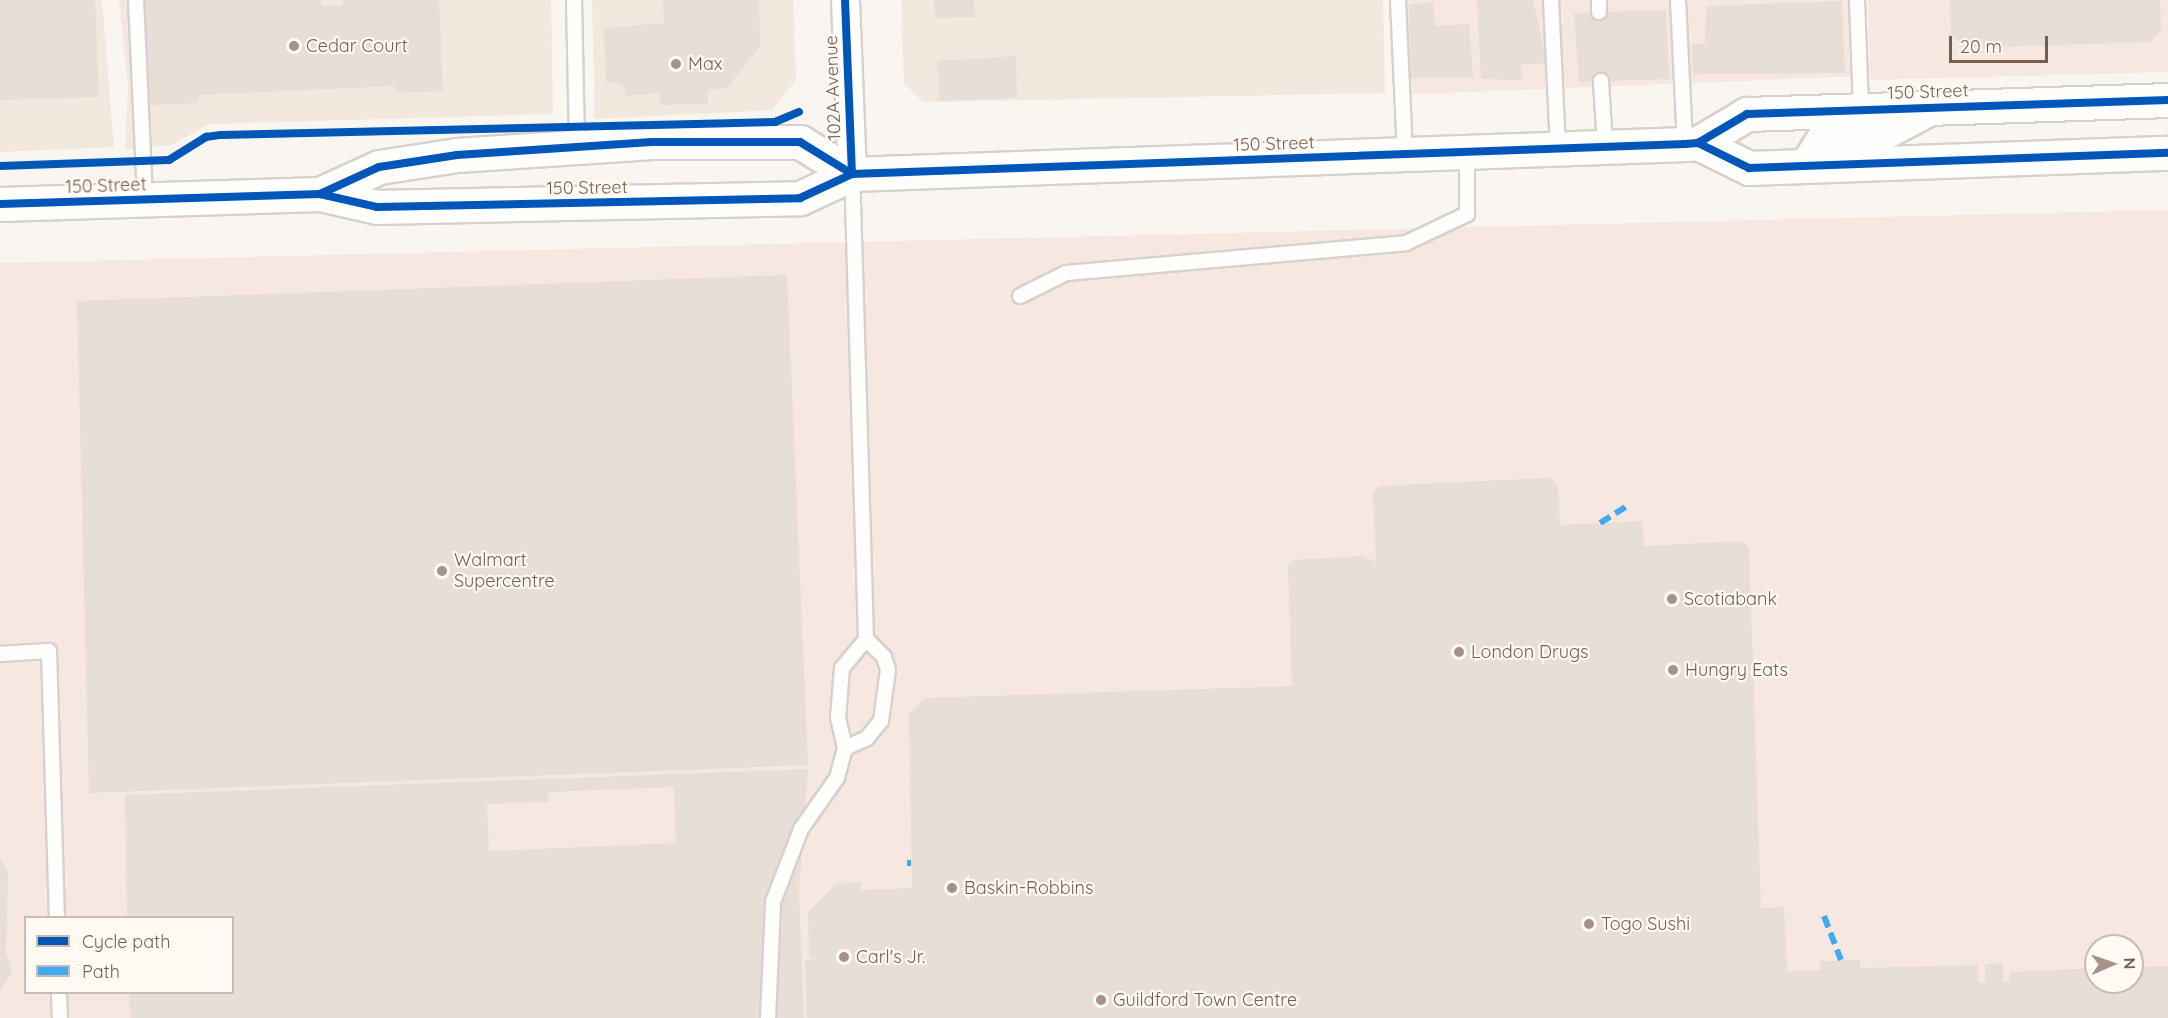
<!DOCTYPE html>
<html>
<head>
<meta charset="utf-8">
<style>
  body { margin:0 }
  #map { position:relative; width:2168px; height:1018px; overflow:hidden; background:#f9f5f0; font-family:Quicksand,sans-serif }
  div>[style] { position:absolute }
  .residential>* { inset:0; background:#f2e8de }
  .commercial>* { inset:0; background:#f6e8e1 }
  .building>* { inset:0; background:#e6ded7 }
  .roads { filter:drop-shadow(2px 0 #d7d1cb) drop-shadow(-2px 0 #d7d1cb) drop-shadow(0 2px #d7d1cb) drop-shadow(0 -2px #d7d1cb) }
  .service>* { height:14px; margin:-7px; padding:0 7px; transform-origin:7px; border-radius:7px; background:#fefefd }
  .minor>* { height:27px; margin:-13.5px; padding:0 13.5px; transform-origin:13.5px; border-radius:13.5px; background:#fefefd }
  .secondary>* { height:33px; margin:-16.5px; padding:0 16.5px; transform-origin:16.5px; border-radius:16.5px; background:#fefefd }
  .quiet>* { height:6px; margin-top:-3px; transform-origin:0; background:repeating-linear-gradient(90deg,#3fa9f5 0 12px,transparent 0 18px) }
  .cycleway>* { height:8px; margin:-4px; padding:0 4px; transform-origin:4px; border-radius:4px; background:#0057b8 }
  .dots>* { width:16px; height:16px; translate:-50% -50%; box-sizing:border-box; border:3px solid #fffaf3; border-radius:50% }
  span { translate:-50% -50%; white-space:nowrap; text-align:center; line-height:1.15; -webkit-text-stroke:4.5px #fffaf3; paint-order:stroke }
  .poi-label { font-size:18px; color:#7a5c4d }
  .left { translate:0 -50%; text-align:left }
  .street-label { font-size:18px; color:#7a5c4d }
  .legend { position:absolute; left:24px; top:916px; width:210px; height:78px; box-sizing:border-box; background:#fffaf3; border:2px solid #cabbb1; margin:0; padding:8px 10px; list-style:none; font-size:18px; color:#7a5c4d }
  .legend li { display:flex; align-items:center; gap:12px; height:30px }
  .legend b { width:30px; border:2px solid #cabbb1 }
  .north { position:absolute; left:2084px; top:934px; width:60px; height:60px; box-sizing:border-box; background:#fffaf3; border:2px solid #cabbb1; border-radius:50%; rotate:88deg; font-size:16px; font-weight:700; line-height:24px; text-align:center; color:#7a5c4d }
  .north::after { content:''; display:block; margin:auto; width:21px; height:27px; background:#a69286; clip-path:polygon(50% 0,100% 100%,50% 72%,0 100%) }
  .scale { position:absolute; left:1949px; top:36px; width:99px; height:27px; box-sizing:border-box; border:3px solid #7a5c4d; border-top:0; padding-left:8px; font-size:18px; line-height:21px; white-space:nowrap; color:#7a5c4d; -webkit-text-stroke:4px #fffaf3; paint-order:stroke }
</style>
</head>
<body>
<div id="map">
  <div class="residential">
    <i style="clip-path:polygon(0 0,102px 0,114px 147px,0 152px)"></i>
    <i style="clip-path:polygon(119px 0,551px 0,553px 114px,210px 124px,171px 145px,125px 150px,128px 86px)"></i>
    <i style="clip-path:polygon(592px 0,793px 0,796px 80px,772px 110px,595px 119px)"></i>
    <i style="clip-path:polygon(901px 0,1383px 0,1385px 93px,923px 102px,904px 83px)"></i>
  </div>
  <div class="commercial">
    <i style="clip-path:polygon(1391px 0,1862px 0,1864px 76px,1394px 95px)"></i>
    <i style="clip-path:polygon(1868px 0,2168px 0,2168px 72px,1870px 80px)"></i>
    <i style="clip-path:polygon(evenodd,2168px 210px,2168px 1018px,0 1018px,0 263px,2168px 210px,26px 918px,232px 918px,232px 992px,26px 992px,26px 918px,2168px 210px,2096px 946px,2132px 946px,2132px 982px,2096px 982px,2096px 946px)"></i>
  </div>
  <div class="building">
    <i style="clip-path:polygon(0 0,95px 0,99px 97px,0 100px)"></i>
    <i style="clip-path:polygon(144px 0,321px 0,321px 6px,343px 5px,343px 0,439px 0,443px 91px,396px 93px,394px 86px,199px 95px,198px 103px,149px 105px)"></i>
    <i style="clip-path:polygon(663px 0,759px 0,760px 46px,728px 87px,708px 90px,708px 104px,660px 105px,659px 93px,626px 96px,623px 84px,606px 82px,604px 28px,664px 23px)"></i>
    <i style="clip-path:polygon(934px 0,974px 0,975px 17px,935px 18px)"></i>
    <i style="clip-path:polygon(1477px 0,1533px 0,1547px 63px,1521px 65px,1522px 80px,1481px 79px)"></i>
    <i style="clip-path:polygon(1950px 0,2160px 0,2161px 30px,2150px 42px,1965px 48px,1951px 35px)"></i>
    <i style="clip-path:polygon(1842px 1px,1845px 73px,1693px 74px,1692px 44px,1705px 44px,1706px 6px)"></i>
    <i style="clip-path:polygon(1433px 3px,1436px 26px,1469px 24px,1473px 77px,1411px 78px,1409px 4px)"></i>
    <i style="clip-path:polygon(1666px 10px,1669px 79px,1579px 82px,1574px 13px)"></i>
    <i style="clip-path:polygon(1016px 56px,1017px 98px,940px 101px,937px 61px)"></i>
    <i style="clip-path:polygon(787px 275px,808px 765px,89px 793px,77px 301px)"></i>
    <i style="clip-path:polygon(1550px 478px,1558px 486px,1560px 525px,1642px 521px,1644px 546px,1741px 541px,1749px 547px,1761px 908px,1784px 907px,1787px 971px,1820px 970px,1820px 961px,1860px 960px,1860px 968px,1978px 965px,1978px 982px,1985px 983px,1985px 964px,2003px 963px,2003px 982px,2010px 982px,2010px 972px,2096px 968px,2096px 982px,2132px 982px,2132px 967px,2168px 966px,2168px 1018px,807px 1018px,805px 960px,816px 959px,809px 957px,808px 913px,836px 884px,861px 882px,861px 890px,912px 888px,909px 714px,925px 698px,1292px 686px,1288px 566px,1293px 560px,1363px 556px,1376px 562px,1373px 493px,1379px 486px)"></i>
    <i style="clip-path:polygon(evenodd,808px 769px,799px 891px,804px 1018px,130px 1018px,129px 992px,232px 992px,232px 918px,127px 918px,125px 795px,808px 769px,674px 787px,676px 843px,489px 851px,487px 804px,549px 802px,548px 792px,674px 787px)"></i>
    <i style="clip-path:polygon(0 859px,8px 872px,6px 953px,12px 971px,0 992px)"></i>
  </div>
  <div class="roads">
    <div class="service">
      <i style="left:136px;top:0;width:199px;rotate:87.4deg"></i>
      <i style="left:574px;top:0;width:145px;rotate:88.8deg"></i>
      <i style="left:1398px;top:0;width:154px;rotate:87.4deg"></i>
      <i style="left:1551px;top:0;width:149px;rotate:87.3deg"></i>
      <i style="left:1599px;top:0;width:12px;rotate:90deg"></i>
      <i style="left:1678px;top:0;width:144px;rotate:87.2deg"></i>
      <i style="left:1857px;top:0;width:109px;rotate:87.9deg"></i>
      <i style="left:1601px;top:81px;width:66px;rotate:86.5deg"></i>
      <i style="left:1020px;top:296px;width:51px;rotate:-26.6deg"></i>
      <i style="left:1066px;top:273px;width:341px;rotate:-5deg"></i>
      <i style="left:1406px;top:243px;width:68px;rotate:-25.4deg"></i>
      <i style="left:1467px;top:214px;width:62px;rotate:-90deg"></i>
      <i style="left:0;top:654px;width:49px;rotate:-3.5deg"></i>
      <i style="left:49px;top:651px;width:267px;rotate:88.3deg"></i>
      <i style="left:845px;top:748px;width:24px;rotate:-24deg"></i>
      <i style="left:867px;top:738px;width:22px;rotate:-51deg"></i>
      <i style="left:881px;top:721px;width:51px;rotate:-82.2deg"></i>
      <i style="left:888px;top:670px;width:14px;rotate:-107deg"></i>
      <i style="left:884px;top:657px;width:25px;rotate:-135deg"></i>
      <i style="left:59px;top:992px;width:26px;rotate:88deg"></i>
      <i style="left:768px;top:1018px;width:116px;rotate:-87.5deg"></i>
      <i style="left:773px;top:902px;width:78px;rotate:-69deg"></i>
      <i style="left:801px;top:829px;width:62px;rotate:-54.8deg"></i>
      <i style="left:837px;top:778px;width:31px;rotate:-75deg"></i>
      <i style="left:845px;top:748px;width:31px;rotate:-103deg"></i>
      <i style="left:838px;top:718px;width:50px;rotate:-85.4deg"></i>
      <i style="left:842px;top:668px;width:38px;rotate:-50deg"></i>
      <i style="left:866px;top:639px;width:464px;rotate:-91.7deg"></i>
    </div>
    <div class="minor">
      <i style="left:845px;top:0;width:174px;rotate:87.7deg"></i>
    </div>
    <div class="secondary">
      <i style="left:1698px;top:143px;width:57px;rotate:26.1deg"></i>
      <i style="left:1749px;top:168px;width:419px;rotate:-2.1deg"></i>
      <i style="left:1806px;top:166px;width:34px;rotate:-58deg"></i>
      <i style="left:1824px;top:137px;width:55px;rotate:-2.1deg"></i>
      <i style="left:1879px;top:135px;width:53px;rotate:-28deg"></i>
      <i style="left:320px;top:194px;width:65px;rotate:-24.6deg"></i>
      <i style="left:379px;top:167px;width:79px;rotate:-8.7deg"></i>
      <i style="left:457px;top:155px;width:195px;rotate:-3.8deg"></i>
      <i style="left:652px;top:142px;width:148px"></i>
      <i style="left:800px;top:142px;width:61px;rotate:31.6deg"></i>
      <i style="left:0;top:204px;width:320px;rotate:-1.8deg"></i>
      <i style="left:320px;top:194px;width:58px;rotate:12.8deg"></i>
      <i style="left:377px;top:207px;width:423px;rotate:-1.2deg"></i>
      <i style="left:800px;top:198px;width:57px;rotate:-24.8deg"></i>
      <i style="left:852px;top:174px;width:834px;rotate:-2.06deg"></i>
      <i style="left:1685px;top:144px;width:13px;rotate:-4deg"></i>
      <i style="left:1698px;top:143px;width:57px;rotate:-30.6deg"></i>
      <i style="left:1747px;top:114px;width:421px;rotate:-1.9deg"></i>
    </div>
  </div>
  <div class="quiet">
    <i style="left:1600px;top:523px;width:32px;rotate:-32deg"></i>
    <i style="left:907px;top:863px;width:4px"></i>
    <i style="left:1824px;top:916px;width:47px;rotate:68.9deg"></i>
  </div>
  <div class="cycleway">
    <i style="left:845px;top:0;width:174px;rotate:87.7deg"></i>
    <i style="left:1698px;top:143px;width:57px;rotate:26.1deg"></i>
    <i style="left:1749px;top:168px;width:419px;rotate:-2.1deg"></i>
    <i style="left:0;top:166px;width:169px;rotate:-2deg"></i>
    <i style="left:169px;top:160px;width:44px;rotate:-31.9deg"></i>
    <i style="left:206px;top:137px;width:15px;rotate:-8deg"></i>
    <i style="left:221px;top:135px;width:554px;rotate:-1.34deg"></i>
    <i style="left:775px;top:122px;width:26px;rotate:-23deg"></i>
    <i style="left:320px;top:194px;width:65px;rotate:-24.6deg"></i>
    <i style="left:379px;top:167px;width:79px;rotate:-8.7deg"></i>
    <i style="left:457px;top:155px;width:195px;rotate:-3.8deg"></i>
    <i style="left:652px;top:142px;width:148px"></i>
    <i style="left:800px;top:142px;width:61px;rotate:31.6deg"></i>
    <i style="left:0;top:204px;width:320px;rotate:-1.8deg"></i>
    <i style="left:320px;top:194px;width:58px;rotate:12.8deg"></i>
    <i style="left:377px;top:207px;width:423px;rotate:-1.2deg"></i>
    <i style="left:800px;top:198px;width:57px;rotate:-24.8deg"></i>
    <i style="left:852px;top:174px;width:834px;rotate:-2.06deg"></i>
    <i style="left:1685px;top:144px;width:13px;rotate:-4deg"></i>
    <i style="left:1698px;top:143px;width:57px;rotate:-30.6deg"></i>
    <i style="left:1747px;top:114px;width:421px;rotate:-1.9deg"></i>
  </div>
  <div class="dots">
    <i style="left:294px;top:46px;background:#a69286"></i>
    <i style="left:676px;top:64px;background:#a69286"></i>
    <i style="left:442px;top:571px;background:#a69286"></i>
    <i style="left:1672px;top:599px;background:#a69286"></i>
    <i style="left:1459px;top:652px;background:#a69286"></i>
    <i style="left:1673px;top:670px;background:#a69286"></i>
    <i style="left:952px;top:888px;background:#a69286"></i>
    <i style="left:1589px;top:924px;background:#a69286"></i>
    <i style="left:844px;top:957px;background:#a69286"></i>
    <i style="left:1101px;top:1000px;background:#a69286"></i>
  </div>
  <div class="poi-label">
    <span class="left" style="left:306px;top:46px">Cedar Court</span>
    <span class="left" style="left:688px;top:64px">Max</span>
    <span class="left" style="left:454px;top:571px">Walmart<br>Supercentre</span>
    <span class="left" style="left:1684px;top:599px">Scotiabank</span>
    <span class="left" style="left:1471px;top:652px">London Drugs</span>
    <span class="left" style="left:1685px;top:670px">Hungry Eats</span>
    <span class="left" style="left:964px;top:888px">Baskin-Robbins</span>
    <span class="left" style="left:1601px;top:924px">Togo Sushi</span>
    <span class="left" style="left:856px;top:957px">Carl's Jr.</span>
    <span class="left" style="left:1113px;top:1000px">Guildford Town Centre</span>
  </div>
  <div class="street-label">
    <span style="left:833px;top:88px;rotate:-92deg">102A Avenue</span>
    <span style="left:1928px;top:92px;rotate:-2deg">150 Street</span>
    <span style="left:1274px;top:144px;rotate:-2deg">150 Street</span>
    <span style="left:106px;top:186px;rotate:-2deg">150 Street</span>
    <span style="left:587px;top:188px;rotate:-1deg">150 Street</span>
  </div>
  <ul class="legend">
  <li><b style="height:8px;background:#0057b8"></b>Cycle path</li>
  <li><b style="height:8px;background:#3fa9f5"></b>Path</li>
  </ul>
  <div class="north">N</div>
  <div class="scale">20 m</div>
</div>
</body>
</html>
